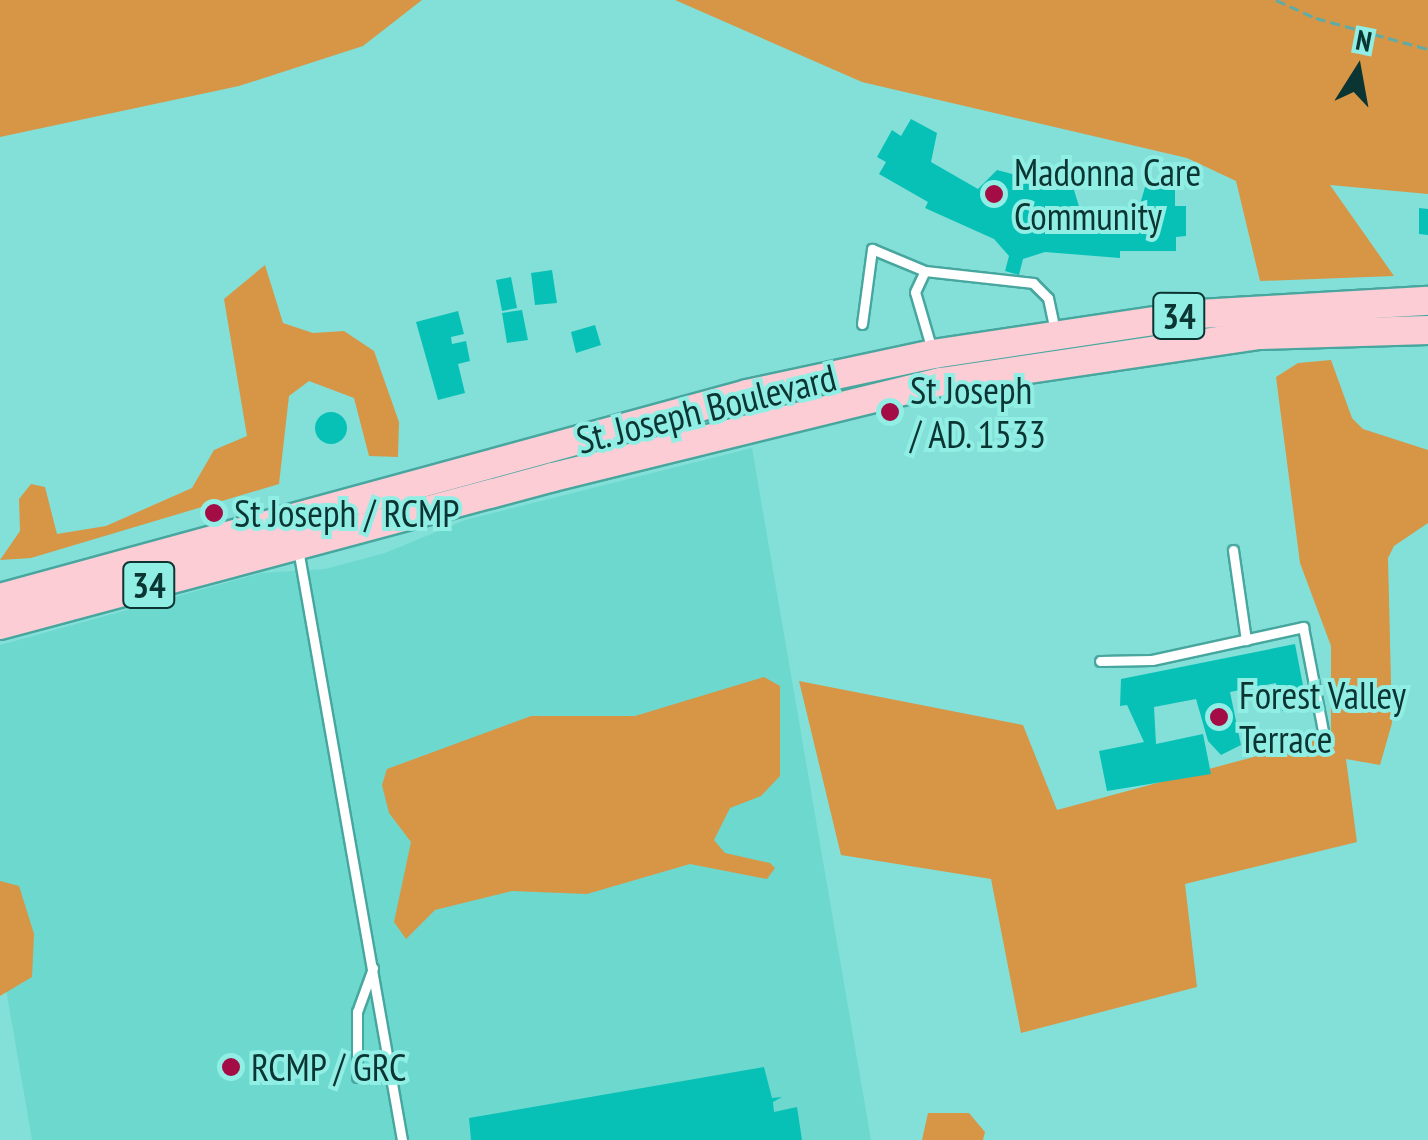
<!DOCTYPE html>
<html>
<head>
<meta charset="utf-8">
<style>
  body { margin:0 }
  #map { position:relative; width:1428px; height:1140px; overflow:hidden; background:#83e0d8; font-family:"PT Sans Narrow",sans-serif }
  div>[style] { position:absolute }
  .built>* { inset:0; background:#6dd8ce }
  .green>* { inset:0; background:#d79546 }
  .building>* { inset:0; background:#07c1b7 }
  .round { border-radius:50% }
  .path>* { height:2.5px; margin-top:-1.25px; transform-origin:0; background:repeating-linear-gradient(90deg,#5faca6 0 10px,transparent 0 15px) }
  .roads { filter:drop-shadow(2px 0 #47a79f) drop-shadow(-2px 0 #47a79f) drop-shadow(0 2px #47a79f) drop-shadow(0 -2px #47a79f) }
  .lane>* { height:9px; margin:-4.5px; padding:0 4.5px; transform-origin:4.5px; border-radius:4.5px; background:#fff }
  .primary>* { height:28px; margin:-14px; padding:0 14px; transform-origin:14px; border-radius:14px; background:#fdcdd6 }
  .dots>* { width:28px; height:28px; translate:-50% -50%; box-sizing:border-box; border:5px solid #90eee5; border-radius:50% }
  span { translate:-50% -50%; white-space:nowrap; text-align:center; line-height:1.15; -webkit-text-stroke:8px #90eee5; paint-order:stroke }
  .shield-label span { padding:2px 8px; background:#90eee5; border:2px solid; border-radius:8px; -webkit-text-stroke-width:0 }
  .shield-label { font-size:35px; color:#0b3532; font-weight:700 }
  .poi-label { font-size:38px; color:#0b3532 }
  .left { translate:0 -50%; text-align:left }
  .street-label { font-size:38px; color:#0b3532 }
  .north { position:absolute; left:1308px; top:20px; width:100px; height:100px; -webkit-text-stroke:8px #90eee5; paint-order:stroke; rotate:11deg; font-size:28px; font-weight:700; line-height:40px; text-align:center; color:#0b3532 }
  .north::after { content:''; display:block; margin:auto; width:35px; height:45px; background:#0b3532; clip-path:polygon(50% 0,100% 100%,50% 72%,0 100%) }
</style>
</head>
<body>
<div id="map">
  <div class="built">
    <i style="clip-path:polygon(752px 448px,871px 1140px,32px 1140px,0 954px,0 645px,261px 573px,325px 569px,385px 553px,465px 520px)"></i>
  </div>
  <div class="green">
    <i style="clip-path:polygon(0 0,422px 0,363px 46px,239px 86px,0 137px)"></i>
    <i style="clip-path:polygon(675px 0,1428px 0,1428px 194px,1330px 185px,1394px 276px,1260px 281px,1236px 181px,1187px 158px,862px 82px)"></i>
    <i style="clip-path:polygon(265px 265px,283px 323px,313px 333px,344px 331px,374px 351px,399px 422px,398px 457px,369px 456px,354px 398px,309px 381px,289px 396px,279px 484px,31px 558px,0 560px,20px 531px,19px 499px,31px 484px,45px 487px,57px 534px,106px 526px,192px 488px,214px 450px,247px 436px,224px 299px)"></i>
    <i style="clip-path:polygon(1331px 360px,1352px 418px,1363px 429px,1428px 450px,1428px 523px,1394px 546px,1388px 558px,1392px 723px,1380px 765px,1346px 759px,1357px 842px,1185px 884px,1197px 987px,1021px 1033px,991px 879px,841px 855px,799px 681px,1023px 725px,1057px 810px,1331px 736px,1331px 646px,1300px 563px,1276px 377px,1298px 363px)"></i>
    <i style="clip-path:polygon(764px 677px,780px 686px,780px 776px,761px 796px,730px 808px,714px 840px,725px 853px,770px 863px,775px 868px,767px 879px,690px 864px,587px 894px,512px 891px,435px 910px,406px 939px,394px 922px,411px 842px,389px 813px,382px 785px,387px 769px,531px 716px,635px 716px)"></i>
    <i style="clip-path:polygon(0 881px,19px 886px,34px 934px,32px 977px,0 996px)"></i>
    <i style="clip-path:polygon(928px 1113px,969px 1113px,985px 1132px,983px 1140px,922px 1140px)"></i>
  </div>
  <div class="building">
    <i style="clip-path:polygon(911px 119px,937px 133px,931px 162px,978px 189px,997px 170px,1074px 190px,1082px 216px,1137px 215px,1145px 187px,1175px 187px,1175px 206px,1186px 206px,1186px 236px,1176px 237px,1176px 251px,1120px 251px,1120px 258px,1045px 252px,1023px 259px,1019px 275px,1005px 271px,1009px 256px,994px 239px,925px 208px,928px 202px,879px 174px,886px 162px,877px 157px,892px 130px,901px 136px)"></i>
    <i style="clip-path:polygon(1419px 208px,1428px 209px,1428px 235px,1419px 234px)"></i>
    <i style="clip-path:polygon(552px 270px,557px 303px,535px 305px,531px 273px)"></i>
    <i style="clip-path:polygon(511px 277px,517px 308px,502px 311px,496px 280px)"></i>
    <i style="clip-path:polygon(522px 310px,528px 340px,507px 343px,502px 313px)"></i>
    <i style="clip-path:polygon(458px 311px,464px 334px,451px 337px,452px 344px,466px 341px,470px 361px,458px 364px,465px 393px,438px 400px,416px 322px)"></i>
    <i style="clip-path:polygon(595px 325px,601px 345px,576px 353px,571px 332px)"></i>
    <i class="round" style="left:315px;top:412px;width:32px;height:32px"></i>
    <i style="clip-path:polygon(1295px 644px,1307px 706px,1282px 711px,1276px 683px,1230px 692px,1241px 745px,1221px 755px,1208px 741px,1196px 699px,1154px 707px,1156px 744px,1203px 734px,1211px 774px,1107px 791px,1099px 751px,1144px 742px,1127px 705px,1120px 706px,1121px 679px)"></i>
    <i style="clip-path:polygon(764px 1067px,772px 1098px,782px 1097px,773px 1102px,774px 1112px,797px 1107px,802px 1140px,471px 1140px,469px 1118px)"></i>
  </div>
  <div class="path">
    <i style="left:1276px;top:0;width:44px;rotate:24.2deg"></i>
    <i style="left:1316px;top:18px;width:116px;rotate:15.5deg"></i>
  </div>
  <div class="roads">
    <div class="lane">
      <i style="left:862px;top:324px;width:76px;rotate:-82.4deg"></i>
      <i style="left:872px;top:249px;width:57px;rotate:22.5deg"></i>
      <i style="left:932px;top:350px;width:60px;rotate:-106.3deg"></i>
      <i style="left:915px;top:292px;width:23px;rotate:-65deg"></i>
      <i style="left:925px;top:271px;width:109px;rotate:6.3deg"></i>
      <i style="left:1033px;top:283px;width:21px;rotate:45deg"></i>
      <i style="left:1048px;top:298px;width:34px;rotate:78deg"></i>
      <i style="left:298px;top:549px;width:600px;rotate:80.02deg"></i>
      <i style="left:1233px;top:550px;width:91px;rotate:81.8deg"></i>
      <i style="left:1100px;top:661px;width:52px;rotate:-1.1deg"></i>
      <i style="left:1152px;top:660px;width:155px;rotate:-12.3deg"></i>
      <i style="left:1303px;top:627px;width:106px;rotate:79.1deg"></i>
      <i style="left:357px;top:1077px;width:65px;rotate:-90deg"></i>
      <i style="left:357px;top:1012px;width:47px;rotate:-70deg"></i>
    </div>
    <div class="primary">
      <i style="left:0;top:598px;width:774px;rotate:-15.27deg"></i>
      <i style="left:747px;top:394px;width:190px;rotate:-12.1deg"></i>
      <i style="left:933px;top:354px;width:270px;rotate:-8.5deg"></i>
      <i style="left:1200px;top:314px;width:228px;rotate:-3.3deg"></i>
      <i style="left:0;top:625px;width:572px;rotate:-14.98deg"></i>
      <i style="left:553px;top:477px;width:399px;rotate:-13.8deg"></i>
      <i style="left:941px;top:382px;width:322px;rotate:-8.4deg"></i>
      <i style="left:1260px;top:335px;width:168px;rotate:-1.7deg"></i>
    </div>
  </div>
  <div class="dots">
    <i style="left:994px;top:194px;background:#a40c45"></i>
    <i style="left:890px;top:412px;background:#a40c45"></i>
    <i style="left:214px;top:513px;background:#a40c45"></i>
    <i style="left:1219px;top:717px;background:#a40c45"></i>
    <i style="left:231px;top:1067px;background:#a40c45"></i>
  </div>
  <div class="shield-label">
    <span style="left:1179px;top:316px">34</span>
    <span style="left:149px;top:585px">34</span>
  </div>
  <div class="poi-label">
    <span class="left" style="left:1014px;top:194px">Madonna Care<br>Community</span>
    <span class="left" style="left:910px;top:412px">St Joseph<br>/ AD. 1533</span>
    <span class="left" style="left:234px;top:513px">St Joseph / RCMP</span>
    <span class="left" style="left:1239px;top:717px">Forest Valley<br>Terrace</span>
    <span class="left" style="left:251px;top:1067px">RCMP / GRC</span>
  </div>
  <div class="street-label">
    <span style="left:706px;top:408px;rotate:-14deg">St. Joseph Boulevard</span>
  </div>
  <div class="north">N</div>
</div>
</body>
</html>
